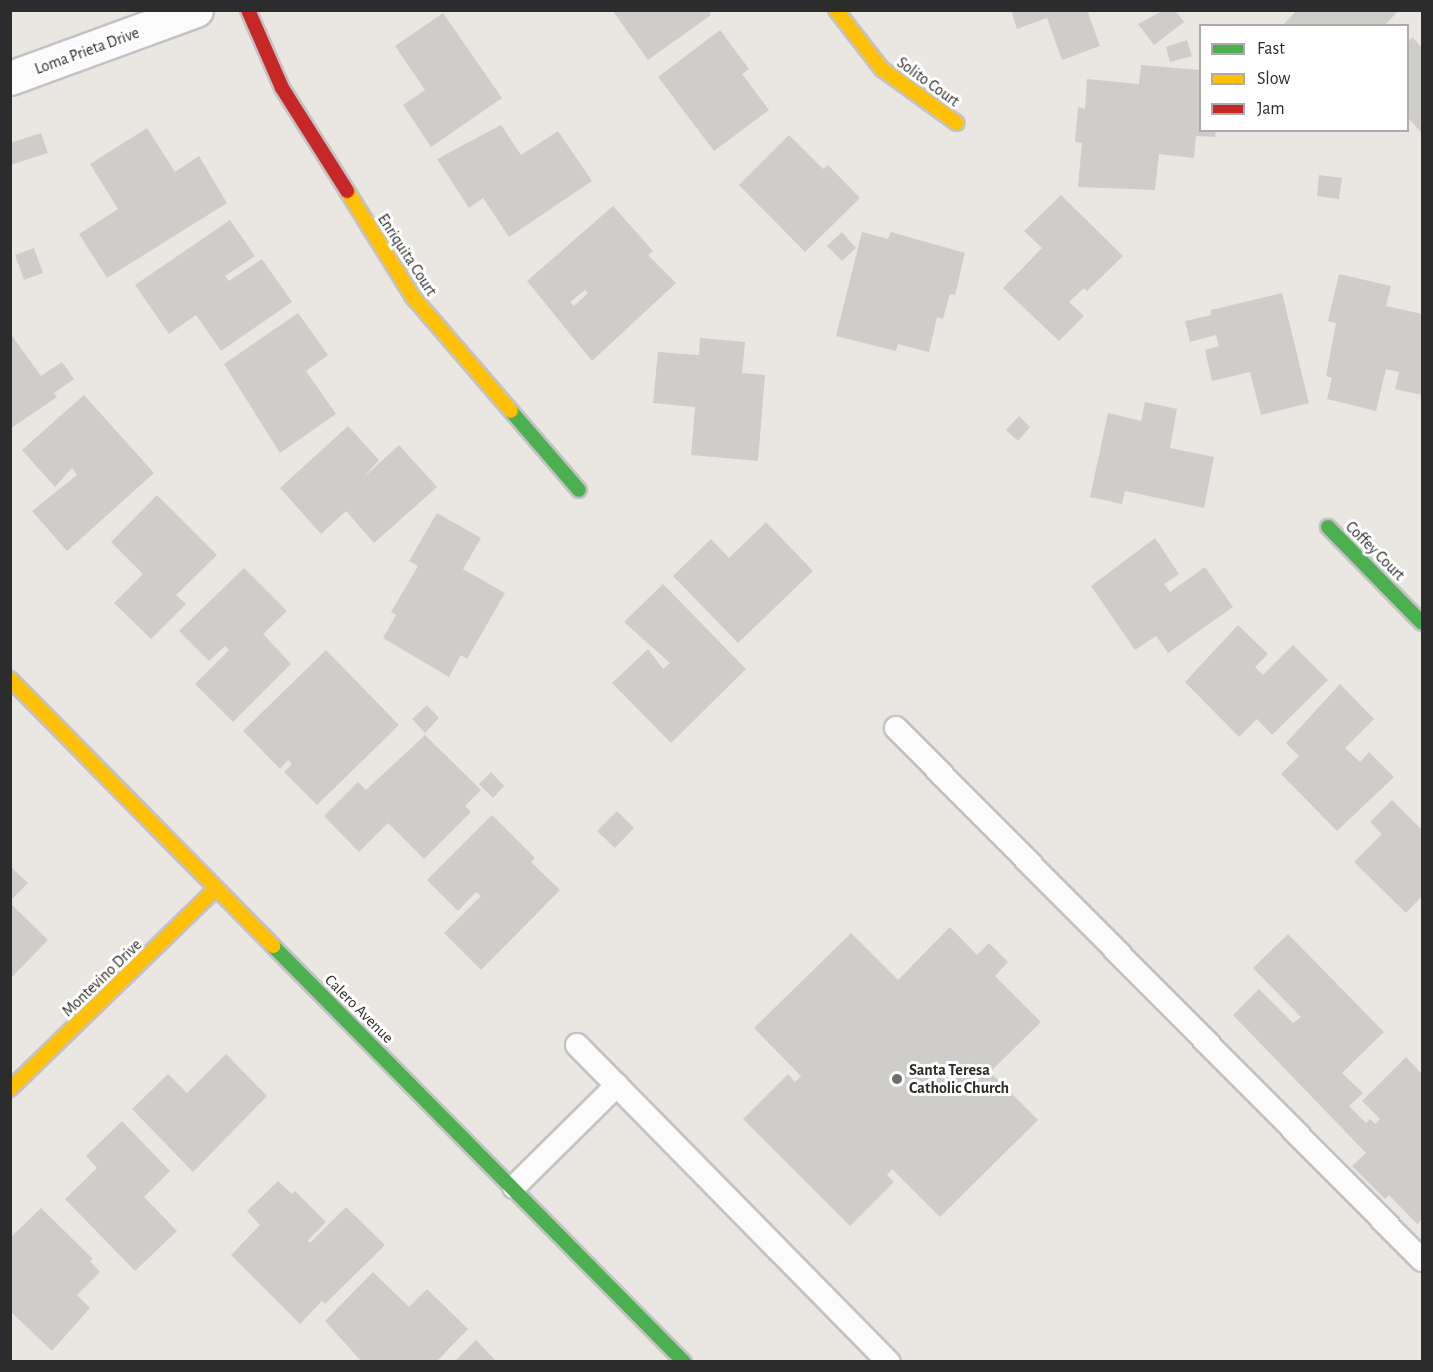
<!DOCTYPE html>
<html>
<head>
<meta charset="utf-8">
<style>
  body { margin:0 }
  #map { position:relative; width:1433px; height:1372px; overflow:hidden; background:#eae7e2; font-family:"Alegreya Sans",sans-serif }
  div>[style] { position:absolute }
  .building>* { inset:0; background:#cfcdc9 }
  .roads { filter:drop-shadow(2px 0 #c4c3c3) drop-shadow(-2px 0 #c4c3c3) drop-shadow(0 2px #c4c3c3) drop-shadow(0 -2px #c4c3c3) }
  .lane>* { height:22px; margin:-11px; padding:0 11px; transform-origin:11px; border-radius:11px; background:#fcfbfb }
  .street>* { height:33px; margin:-16.5px; padding:0 16.5px; transform-origin:16.5px; border-radius:16.5px; background:#fcfbfb }
  .fast>* { height:14px; margin:-7px; padding:0 7px; transform-origin:7px; border-radius:7px; background:#4caf50 }
  .slow>* { height:14px; margin:-7px; padding:0 7px; transform-origin:7px; border-radius:7px; background:#ffc107 }
  .jam>* { height:14px; margin:-7px; padding:0 7px; transform-origin:7px; border-radius:7px; background:#c62828 }
  .dots>* { width:16px; height:16px; translate:-50% -50%; box-sizing:border-box; border:3px solid #fff; border-radius:50% }
  span { translate:-50% -50%; white-space:nowrap; text-align:center; line-height:1.15; -webkit-text-stroke:6px #fff; paint-order:stroke }
  .street-label { font-size:16px; color:#2c2c2c }
  .poi-label { font-size:16px; color:#2c2c2c; font-weight:700 }
  .left { translate:0 -50%; text-align:left }
  .frame { position:absolute; inset:0; border:12px solid #2c2c2c; pointer-events:none }
  .legend { position:absolute; left:1199px; top:24px; width:210px; height:108px; box-sizing:border-box; background:#fff; border:2px solid #ababab; margin:0; padding:8px 10px; list-style:none; font-size:18px; color:#2c2c2c }
  .legend li { display:flex; align-items:center; gap:12px; height:30px }
  .legend b { width:30px; border:2px solid #ababab }
</style>
</head>
<body>
<div id="map">
  <div class="building">
    <i style="clip-path:polygon(612px 10px,708px 10px,711px 15px,648px 60px)"></i>
    <i style="clip-path:polygon(1011px 10px,1087px 10px,1100px 46px,1062px 60px,1047px 18px,1017px 29px)"></i>
    <i style="clip-path:polygon(1164px 10px,1175px 10px,1184px 22px,1154px 45px,1138px 24px)"></i>
    <i style="clip-path:polygon(1297px 10px,1399px 10px,1384px 26px,1282px 26px)"></i>
    <i style="clip-path:polygon(443px 13px,502px 98px,431px 147px,403px 105px,425px 90px,395px 46px)"></i>
    <i style="clip-path:polygon(720px 30px,749px 69px,742px 74px,769px 110px,714px 151px,658px 77px)"></i>
    <i style="clip-path:polygon(1412px 37px,1422px 48px,1422px 133px,1408px 118px,1408px 42px)"></i>
    <i style="clip-path:polygon(1187px 40px,1192px 56px,1170px 62px,1166px 47px)"></i>
    <i style="clip-path:polygon(1141px 65px,1200px 70px,1200px 130px,1216px 130px,1215px 137px,1196px 136px,1194px 158px,1159px 154px,1155px 190px,1078px 187px,1082px 143px,1075px 142px,1078px 107px,1085px 109px,1087px 79px,1139px 84px)"></i>
    <i style="clip-path:polygon(501px 125px,521px 155px,558px 131px,592px 181px,509px 237px,483px 198px,469px 208px,437px 159px)"></i>
    <i style="clip-path:polygon(147px 128px,175px 172px,199px 156px,227px 203px,107px 278px,79px 234px,118px 209px,90px 164px)"></i>
    <i style="clip-path:polygon(41px 133px,48px 153px,10px 165px,10px 143px)"></i>
    <i style="clip-path:polygon(789px 135px,823px 169px,828px 165px,860px 198px,805px 252px,739px 185px)"></i>
    <i style="clip-path:polygon(1319px 175px,1342px 178px,1339px 199px,1317px 196px)"></i>
    <i style="clip-path:polygon(1061px 195px,1123px 256px,1087px 291px,1084px 288px,1069px 302px,1084px 316px,1059px 341px,1003px 288px,1042px 248px,1024px 231px)"></i>
    <i style="clip-path:polygon(evenodd,613px 206px,653px 251px,648px 255px,676px 283px,592px 361px,527px 281px,613px 206px,585px 290px,588px 293px,574px 306px,570px 302px,585px 290px)"></i>
    <i style="clip-path:polygon(230px 220px,255px 256px,225px 276px,229px 281px,262px 259px,292px 302px,221px 351px,196px 315px,169px 334px,135px 285px)"></i>
    <i style="clip-path:polygon(842px 232px,856px 248px,842px 261px,827px 246px)"></i>
    <i style="clip-path:polygon(862px 232px,888px 239px,891px 232px,965px 253px,955px 295px,950px 294px,943px 319px,937px 317px,929px 352px,898px 344px,896px 351px,836px 336px)"></i>
    <i style="clip-path:polygon(34px 248px,43px 273px,24px 280px,15px 255px)"></i>
    <i style="clip-path:polygon(1339px 274px,1391px 286px,1386px 306px,1422px 314px,1422px 395px,1395px 389px,1399px 372px,1386px 369px,1376px 411px,1327px 399px,1332px 378px,1326px 376px,1336px 323px,1328px 321px)"></i>
    <i style="clip-path:polygon(1282px 293px,1309px 403px,1261px 415px,1250px 372px,1212px 381px,1205px 350px,1219px 346px,1216px 335px,1190px 342px,1185px 321px,1211px 315px,1211px 310px)"></i>
    <i style="clip-path:polygon(298px 313px,328px 355px,306px 371px,336px 414px,280px 453px,224px 364px)"></i>
    <i style="clip-path:polygon(10px 333px,41px 376px,62px 362px,74px 379px,54px 393px,57px 397px,10px 429px)"></i>
    <i style="clip-path:polygon(700px 338px,745px 342px,742px 373px,765px 375px,758px 461px,691px 455px,695px 407px,653px 403px,658px 352px,699px 355px)"></i>
    <i style="clip-path:polygon(84px 395px,154px 473px,67px 551px,32px 511px,77px 475px,72px 468px,55px 487px,22px 450px)"></i>
    <i style="clip-path:polygon(1145px 402px,1177px 409px,1170px 448px,1214px 457px,1204px 508px,1125px 491px,1122px 504px,1090px 497px,1108px 413px,1141px 421px)"></i>
    <i style="clip-path:polygon(1019px 416px,1030px 427px,1018px 441px,1006px 430px)"></i>
    <i style="clip-path:polygon(348px 426px,379px 460px,363px 478px,399px 445px,437px 487px,374px 543px,346px 511px,321px 534px,280px 488px)"></i>
    <i style="clip-path:polygon(157px 495px,217px 555px,176px 595px,186px 604px,151px 639px,114px 603px,143px 574px,111px 542px)"></i>
    <i style="clip-path:polygon(437px 513px,481px 538px,463px 569px,505px 593px,467px 659px,461px 655px,449px 677px,383px 638px,396px 615px,391px 612px,418px 566px,409px 561px)"></i>
    <i style="clip-path:polygon(766px 522px,813px 571px,738px 643px,673px 576px,711px 539px,729px 558px)"></i>
    <i style="clip-path:polygon(1155px 538px,1179px 574px,1164px 584px,1170px 592px,1205px 567px,1233px 607px,1168px 653px,1156px 636px,1135px 650px,1091px 586px)"></i>
    <i style="clip-path:polygon(244px 568px,287px 611px,263px 634px,291px 664px,233px 722px,195px 684px,229px 650px,225px 646px,209px 661px,179px 631px)"></i>
    <i style="clip-path:polygon(663px 584px,746px 669px,671px 743px,612px 683px,648px 649px,663px 669px,670px 663px,624px 622px)"></i>
    <i style="clip-path:polygon(1238px 625px,1268px 654px,1255px 667px,1263px 675px,1293px 645px,1328px 680px,1272px 735px,1257px 719px,1239px 737px,1185px 682px)"></i>
    <i style="clip-path:polygon(326px 650px,399px 725px,317px 805px,284px 772px,292px 764px,288px 760px,280px 769px,243px 731px)"></i>
    <i style="clip-path:polygon(1340px 684px,1374px 719px,1345px 748px,1360px 762px,1369px 752px,1394px 777px,1337px 831px,1281px 774px,1299px 756px,1286px 743px)"></i>
    <i style="clip-path:polygon(427px 705px,439px 718px,425px 733px,412px 719px)"></i>
    <i style="clip-path:polygon(425px 735px,481px 790px,465px 806px,471px 812px,424px 859px,388px 823px,359px 852px,324px 816px,358px 782px,366px 790px)"></i>
    <i style="clip-path:polygon(491px 772px,504px 786px,493px 798px,479px 784px)"></i>
    <i style="clip-path:polygon(1392px 800px,1422px 830px,1422px 896px,1406px 913px,1354px 862px,1382px 834px,1370px 822px)"></i>
    <i style="clip-path:polygon(617px 811px,634px 828px,615px 848px,597px 831px)"></i>
    <i style="clip-path:polygon(492px 815px,535px 858px,531px 862px,560px 890px,481px 970px,444px 933px,481px 896px,476px 892px,458px 911px,427px 880px)"></i>
    <i style="clip-path:polygon(10px 866px,28px 883px,10px 901px)"></i>
    <i style="clip-path:polygon(10px 903px,48px 940px,10px 979px)"></i>
    <i style="clip-path:polygon(950px 927px,977px 955px,989px 943px,1008px 962px,995px 976px,1041px 1022px,990px 1072px,1038px 1120px,940px 1217px,892px 1169px,887px 1175px,894px 1182px,850px 1226px,743px 1119px,788px 1074px,795px 1082px,801px 1076px,754px 1028px,851px 933px,898px 980px)"></i>
    <i style="clip-path:polygon(1288px 934px,1384px 1032px,1342px 1073px,1363px 1093px,1349px 1106px,1366px 1123px,1370px 1119px,1375px 1124px,1380px 1119px,1362px 1101px,1406px 1057px,1422px 1074px,1422px 1219px,1417px 1224px,1389px 1195px,1385px 1199px,1352px 1166px,1366px 1153px,1233px 1015px,1259px 989px,1293px 1023px,1301px 1017px,1253px 968px)"></i>
    <i style="clip-path:polygon(226px 1054px,267px 1096px,193px 1172px,132px 1109px,168px 1074px,187px 1093px)"></i>
    <i style="clip-path:polygon(122px 1121px,170px 1171px,144px 1197px,177px 1231px,135px 1271px,65px 1199px,97px 1168px,86px 1156px)"></i>
    <i style="clip-path:polygon(278px 1181px,292px 1194px,295px 1191px,326px 1222px,308px 1240px,310px 1243px,346px 1207px,385px 1245px,325px 1304px,322px 1301px,300px 1324px,231px 1255px,260px 1225px,247px 1211px)"></i>
    <i style="clip-path:polygon(41px 1208px,93px 1259px,90px 1261px,100px 1272px,77px 1295px,90px 1308px,52px 1351px,10px 1311px,10px 1238px)"></i>
    <i style="clip-path:polygon(373px 1272px,409px 1307px,427px 1289px,468px 1329px,436px 1362px,362px 1362px,325px 1321px)"></i>
    <i style="clip-path:polygon(476px 1340px,497px 1362px,454px 1362px)"></i>
  </div>
  <div class="roads">
    <div class="lane">
      <i style="left:896px;top:728px;width:748px;rotate:45.32deg"></i>
      <i style="left:577px;top:1045px;width:445px;rotate:45.5deg"></i>
      <i style="left:514px;top:1187px;width:145px;rotate:-44.7deg"></i>
    </div>
    <div class="street">
      <i style="left:10px;top:78px;width:198px;rotate:-20.1deg"></i>
    </div>
    <div class="fast">
      <i style="left:511px;top:411px;width:104px;rotate:49.3deg"></i>
      <i style="left:1328px;top:527px;width:134px;rotate:45.6deg"></i>
      <i style="left:273px;top:946px;width:585px;rotate:45.35deg"></i>
    </div>
    <div class="slow">
      <i style="left:836px;top:10px;width:75px;rotate:52.1deg"></i>
      <i style="left:882px;top:69px;width:92px;rotate:35.8deg"></i>
      <i style="left:347px;top:191px;width:125px;rotate:58.1deg"></i>
      <i style="left:413px;top:297px;width:150px;rotate:49.3deg"></i>
      <i style="left:10px;top:679px;width:375px;rotate:45.4deg"></i>
      <i style="left:10px;top:1089px;width:287px;rotate:-44.2deg"></i>
    </div>
    <div class="jam">
      <i style="left:248px;top:10px;width:85px;rotate:66.4deg"></i>
      <i style="left:282px;top:88px;width:122px;rotate:57.7deg"></i>
    </div>
  </div>
  <div class="dots">
    <i style="left:897px;top:1079px;background:#6e6d6c"></i>
  </div>
  <div class="street-label">
    <span style="left:87px;top:51px;rotate:-20deg">Loma Prieta Drive</span>
    <span style="left:928px;top:82px;rotate:36deg">Solito Court</span>
    <span style="left:407px;top:255px;rotate:57deg">Enriquita Court</span>
    <span style="left:1375px;top:551px;rotate:45deg">Coffey Court</span>
    <span style="left:102px;top:978px;rotate:-44deg">Montevino Drive</span>
    <span style="left:359px;top:1009px;rotate:45deg">Calero Avenue</span>
  </div>
  <div class="poi-label">
    <span class="left" style="left:909px;top:1079px">Santa Teresa<br>Catholic Church</span>
  </div>
  <div class="frame"></div>
  <ul class="legend">
  <li><b style="height:8px;background:#4caf50"></b>Fast</li>
  <li><b style="height:8px;background:#ffc107"></b>Slow</li>
  <li><b style="height:8px;background:#c62828"></b>Jam</li>
  </ul>
</div>
</body>
</html>
